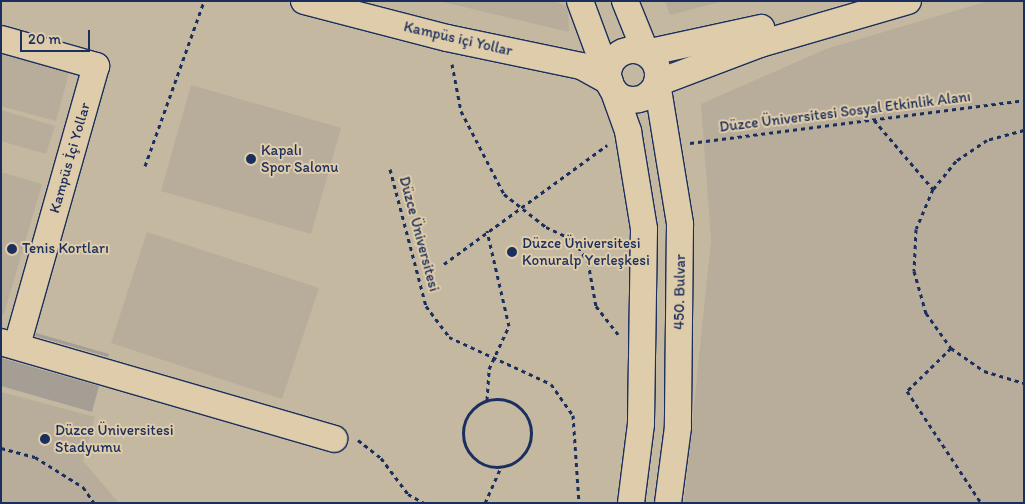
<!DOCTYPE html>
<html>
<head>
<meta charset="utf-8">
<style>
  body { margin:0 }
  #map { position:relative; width:1025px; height:504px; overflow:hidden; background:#d2c3a6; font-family:Itim,sans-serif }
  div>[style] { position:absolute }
  .built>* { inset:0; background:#c4b8a1 }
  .green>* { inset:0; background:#b8ad9b }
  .building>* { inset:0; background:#a59e94 }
  .path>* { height:3px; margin-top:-1.5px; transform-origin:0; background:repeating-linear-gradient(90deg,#1b2f5e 0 4px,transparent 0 8px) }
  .path>.ring { margin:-1.5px; padding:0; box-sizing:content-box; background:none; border:3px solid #1b2f5e; border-radius:50% }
  .roads { filter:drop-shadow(1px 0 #1b2f5e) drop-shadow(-1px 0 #1b2f5e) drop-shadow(0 1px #1b2f5e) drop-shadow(0 -1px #1b2f5e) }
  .minor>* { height:26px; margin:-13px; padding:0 13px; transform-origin:13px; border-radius:13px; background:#deccaa }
  .minor>.ring { margin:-13px; padding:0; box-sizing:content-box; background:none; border:26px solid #deccaa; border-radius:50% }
  .dots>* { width:14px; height:14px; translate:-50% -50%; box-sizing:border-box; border:2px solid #deccaa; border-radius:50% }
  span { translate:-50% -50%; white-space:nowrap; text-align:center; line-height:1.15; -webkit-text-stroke:4px #deccaa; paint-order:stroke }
  .street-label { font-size:15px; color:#1b2f5e }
  .poi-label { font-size:15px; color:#1b2f5e }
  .left { translate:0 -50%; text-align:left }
  .frame { position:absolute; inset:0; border:2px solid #1b2f5e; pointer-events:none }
  .scale { position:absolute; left:20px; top:30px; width:70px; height:22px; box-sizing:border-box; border:2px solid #1b2f5e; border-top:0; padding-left:6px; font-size:15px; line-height:18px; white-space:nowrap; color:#1b2f5e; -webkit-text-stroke:4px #deccaa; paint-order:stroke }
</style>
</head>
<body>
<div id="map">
  <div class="built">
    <i style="clip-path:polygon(1px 1px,1024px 1px,1024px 503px,1px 503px)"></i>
  </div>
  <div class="green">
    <i style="clip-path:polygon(439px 1px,555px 1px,568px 7px,569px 32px)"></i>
    <i style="clip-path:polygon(665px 1px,724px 1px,670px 15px)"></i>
    <i style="clip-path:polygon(988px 1px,1024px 1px,1024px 503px,684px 503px,711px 240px,701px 104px,826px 49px)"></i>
    <i style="clip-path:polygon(1px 43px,72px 62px,56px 121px,1px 106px)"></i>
    <i style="clip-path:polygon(191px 85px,341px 128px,311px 234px,161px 191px)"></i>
    <i style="clip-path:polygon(1px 110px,55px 126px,46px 154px,1px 141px)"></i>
    <i style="clip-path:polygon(1px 172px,42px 184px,4px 314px,1px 314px)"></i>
    <i style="clip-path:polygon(147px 232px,319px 288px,282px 399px,111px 343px)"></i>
    <i style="clip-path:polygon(1px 392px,95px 417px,83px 461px,119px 503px,1px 503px)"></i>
  </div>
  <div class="building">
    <i style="clip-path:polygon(36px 333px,109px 354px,108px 357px,35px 336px)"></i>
    <i style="clip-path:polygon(1px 358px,99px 386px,92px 412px,1px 386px)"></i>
  </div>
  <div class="path">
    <i style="left:452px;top:64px;width:48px;rotate:79.2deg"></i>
    <i style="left:461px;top:111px;width:93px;rotate:62.6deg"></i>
    <i style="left:504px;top:194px;width:53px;rotate:38.2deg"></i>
    <i style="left:546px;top:227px;width:31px;rotate:25deg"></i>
    <i style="left:574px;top:240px;width:26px;rotate:58deg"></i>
    <i style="left:588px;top:262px;width:45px;rotate:79.7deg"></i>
    <i style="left:596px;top:306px;width:36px;rotate:52deg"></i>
    <i style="left:874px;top:120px;width:91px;rotate:49.5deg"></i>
    <i style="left:1024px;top:130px;width:38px;rotate:165deg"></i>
    <i style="left:987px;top:140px;width:37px;rotate:146deg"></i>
    <i style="left:956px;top:161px;width:36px;rotate:129deg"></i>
    <i style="left:933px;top:189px;width:43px;rotate:113deg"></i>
    <i style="left:916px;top:229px;width:42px;rotate:92.7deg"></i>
    <i style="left:914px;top:271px;width:44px;rotate:74.1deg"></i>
    <i style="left:926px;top:313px;width:43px;rotate:54.5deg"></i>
    <i style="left:951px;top:348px;width:40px;rotate:34.9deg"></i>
    <i style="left:984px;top:371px;width:42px;rotate:16.7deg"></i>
    <i style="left:690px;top:143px;width:337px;rotate:-7.3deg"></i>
    <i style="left:145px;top:166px;width:175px;rotate:-70.3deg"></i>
    <i style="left:390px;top:169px;width:142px;rotate:75.3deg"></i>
    <i style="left:426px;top:306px;width:39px;rotate:53deg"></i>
    <i style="left:449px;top:337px;width:112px;rotate:24.7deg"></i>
    <i style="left:551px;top:384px;width:38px;rotate:55deg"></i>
    <i style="left:573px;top:415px;width:88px;rotate:86.1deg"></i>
    <i style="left:444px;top:264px;width:202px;rotate:-36.1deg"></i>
    <i style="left:951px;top:348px;width:62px;rotate:135.7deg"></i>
    <i style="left:907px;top:391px;width:134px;rotate:56.5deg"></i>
    <i class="ring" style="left:463px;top:399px;width:65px;height:65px"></i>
    <i style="left:487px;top:400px;width:31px;rotate:-86deg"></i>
    <i style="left:489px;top:369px;width:47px;rotate:-65.1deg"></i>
    <i style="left:509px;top:326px;width:98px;rotate:-103deg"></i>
    <i style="left:358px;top:440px;width:29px;rotate:38deg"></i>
    <i style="left:381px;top:458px;width:45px;rotate:53.1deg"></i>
    <i style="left:408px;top:494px;width:18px;rotate:29deg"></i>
    <i style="left:1px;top:448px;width:35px;rotate:15deg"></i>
    <i style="left:35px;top:457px;width:57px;rotate:32deg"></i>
    <i style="left:83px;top:487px;width:19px;rotate:55deg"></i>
    <i style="left:485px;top:503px;width:39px;rotate:-66deg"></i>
  </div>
  <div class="roads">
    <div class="minor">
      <i style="left:304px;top:1px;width:148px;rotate:14.5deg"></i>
      <i style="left:447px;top:38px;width:137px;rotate:11.8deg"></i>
      <i style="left:581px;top:66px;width:33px;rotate:29deg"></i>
      <i style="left:580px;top:1px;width:86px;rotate:69.7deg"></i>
      <i style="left:625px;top:1px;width:56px;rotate:68deg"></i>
      <i style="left:1px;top:39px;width:99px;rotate:15.9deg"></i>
      <i style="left:96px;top:66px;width:291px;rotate:105.8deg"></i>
      <i class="ring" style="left:608px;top:50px;width:24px;height:24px"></i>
      <i style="left:646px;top:53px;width:118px;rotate:-12.3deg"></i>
      <i style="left:657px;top:83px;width:143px;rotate:80.7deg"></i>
      <i style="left:680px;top:224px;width:203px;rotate:90.6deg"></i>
      <i style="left:678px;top:427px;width:77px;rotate:97.5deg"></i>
      <i style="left:657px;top:83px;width:110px;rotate:-20.7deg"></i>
      <i style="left:760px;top:44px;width:154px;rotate:-16.2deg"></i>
      <i style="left:613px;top:89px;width:45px;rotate:70.3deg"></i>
      <i style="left:628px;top:131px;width:99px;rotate:80.7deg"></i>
      <i style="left:644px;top:229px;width:195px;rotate:90.9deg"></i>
      <i style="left:641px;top:424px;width:80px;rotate:97.2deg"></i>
      <i style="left:1px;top:342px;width:347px;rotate:16.2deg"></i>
    </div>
  </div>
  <div class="dots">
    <i style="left:251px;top:159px;background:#1b2f5e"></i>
    <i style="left:12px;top:249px;background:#1b2f5e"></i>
    <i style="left:512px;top:252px;background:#1b2f5e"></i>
    <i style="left:45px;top:439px;background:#1b2f5e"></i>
  </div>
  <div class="street-label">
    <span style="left:458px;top:39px;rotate:13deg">Kampüs içi Yollar</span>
    <span style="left:845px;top:112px;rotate:-7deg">Düzce Üniversitesi Sosyal Etkinlik Alanı</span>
    <span style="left:70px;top:158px;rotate:-74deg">Kampüs İçi Yollar</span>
    <span style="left:419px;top:234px;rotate:75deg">Düzce Üniversitesi</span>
    <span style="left:680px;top:292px;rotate:-89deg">450. Bulvar</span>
  </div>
  <div class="poi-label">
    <span class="left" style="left:261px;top:159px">Kapalı<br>Spor Salonu</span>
    <span class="left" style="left:522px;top:252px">Düzce Üniversitesi<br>Konuralp Yerleşkesi</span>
    <span class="left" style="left:22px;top:249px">Tenis Kortları</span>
    <span class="left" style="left:55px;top:439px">Düzce Üniversitesi<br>Stadyumu</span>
  </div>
  <div class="frame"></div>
  <div class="scale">20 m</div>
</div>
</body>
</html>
